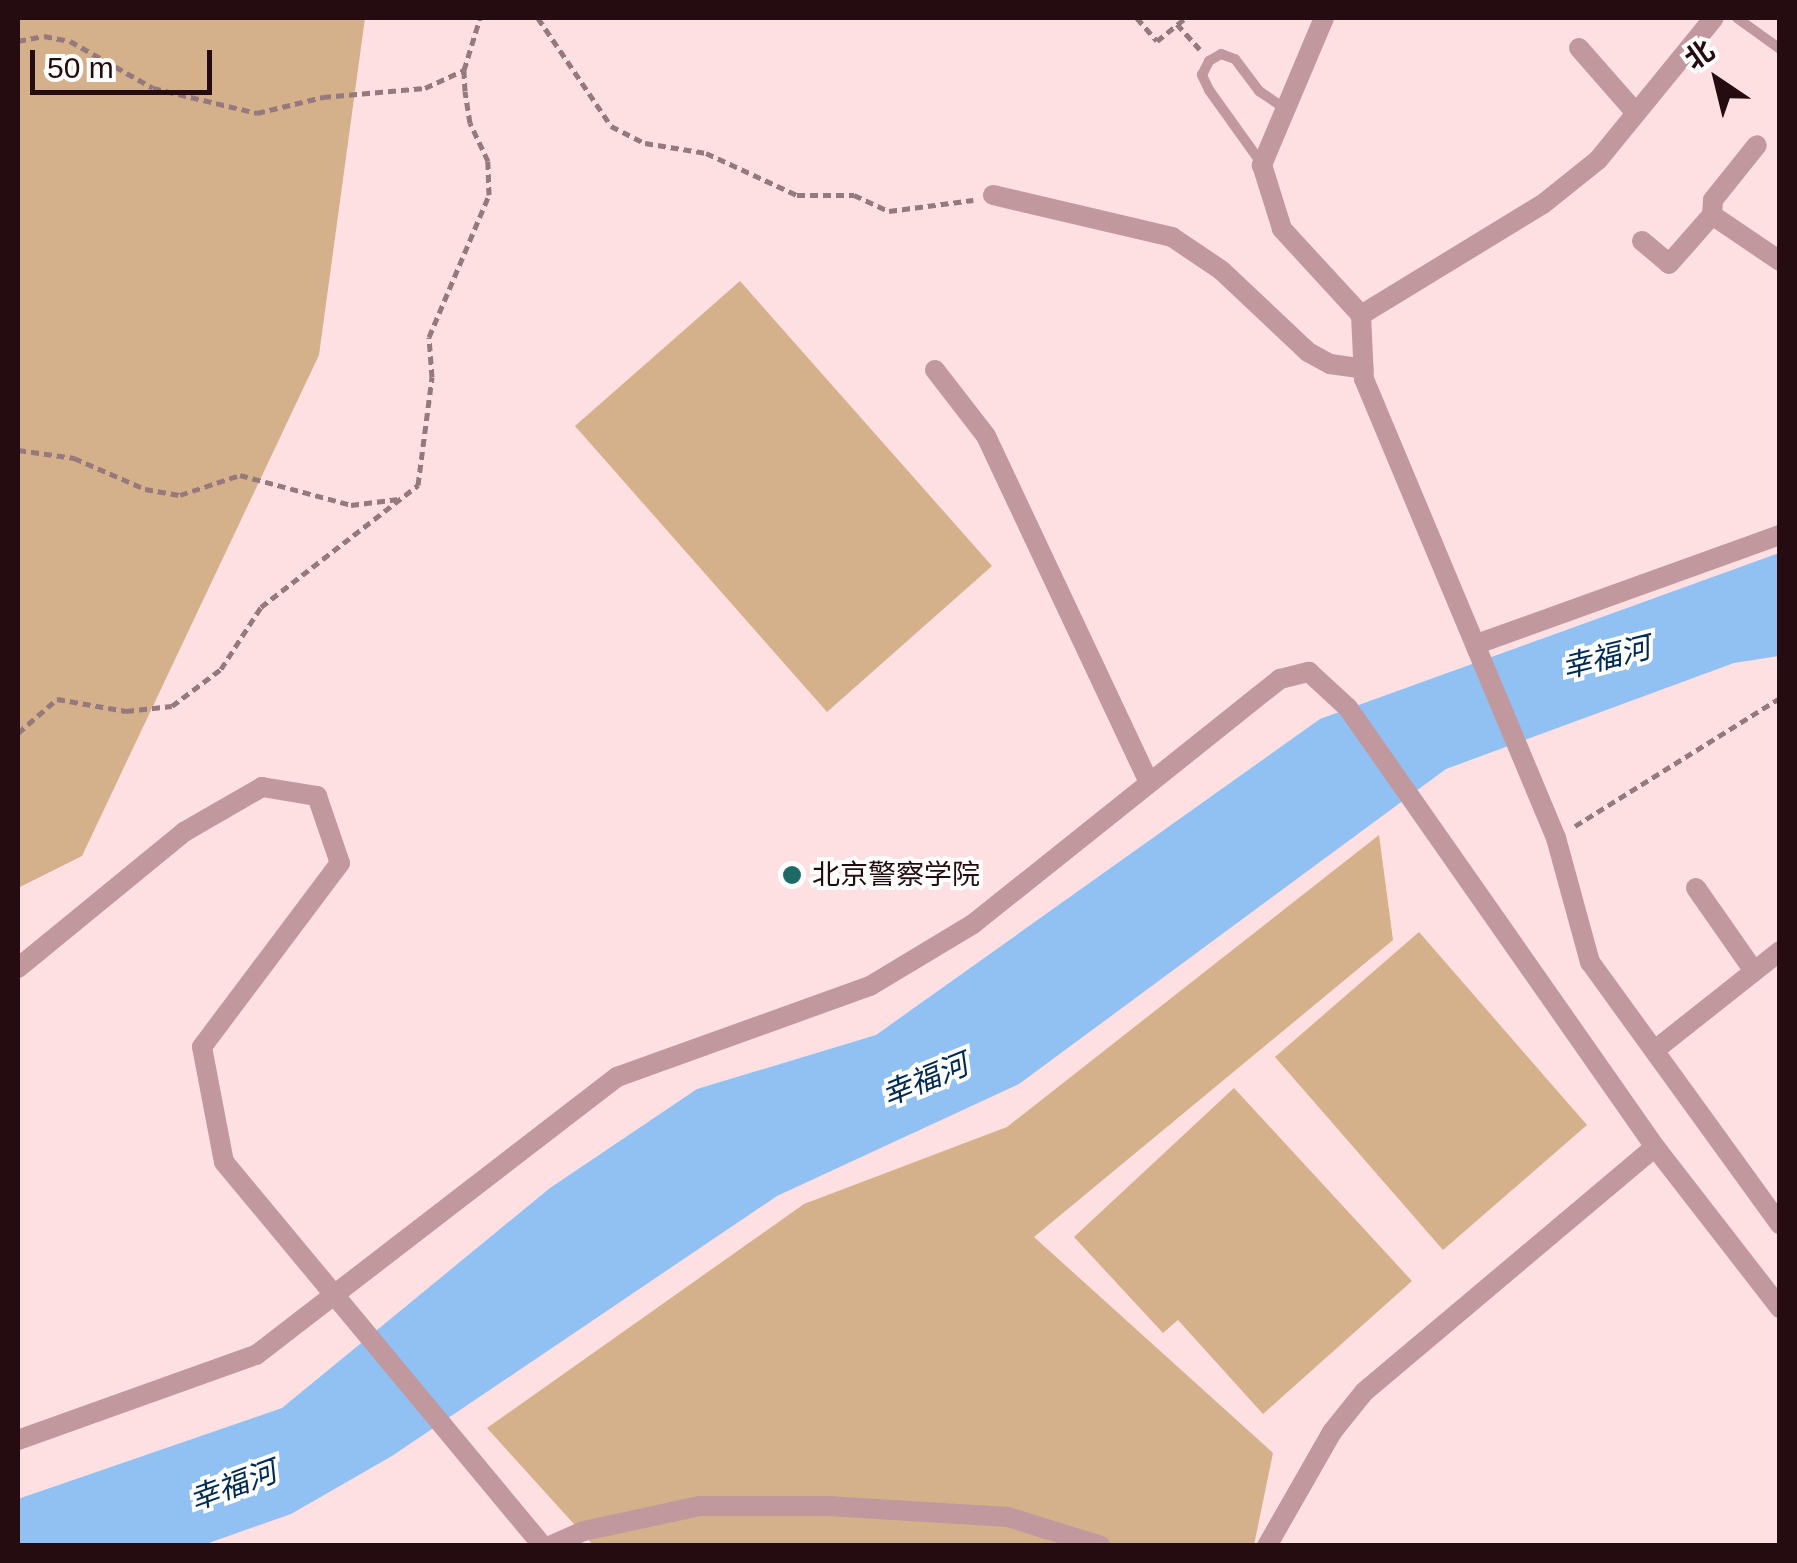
<!DOCTYPE html>
<html>
<head>
<meta charset="utf-8">
<style>
  body { margin:0 }
  #map { position:relative; width:1797px; height:1563px; overflow:hidden; background:#fedfe2; font-family:Helvetica,"Noto Sans SC",sans-serif }
  div>[style] { position:absolute }
  .green>* { inset:0; background:#d4b18a }
  .water>* { inset:0; background:#91c1f3 }
  .path>* { height:5px; margin-top:-2.5px; transform-origin:0; background:repeating-linear-gradient(90deg,#95797d 0 8px,transparent 0 13px) }
  .lane>* { height:10px; margin:-5px; padding:0 5px; transform-origin:5px; border-radius:5px; background:#c1989d }
  .street>* { height:20px; margin:-10px; padding:0 10px; transform-origin:10px; border-radius:10px; background:#c1989d }
  .dots>* { width:28px; height:28px; translate:-50% -50%; box-sizing:border-box; border:5px solid #fff; border-radius:50% }
  span { translate:-50% -50%; white-space:nowrap; text-align:center; line-height:1.15; -webkit-text-stroke:8px #fff; paint-order:stroke }
  .poi-label { font-size:28px; color:#250c11 }
  .left { translate:0 -50%; text-align:left }
  .water-label { font-size:30px; color:#002a51; font-style:italic }
  .frame { position:absolute; inset:0; border:20px solid #250c11; pointer-events:none }
  .north { position:absolute; left:1667px; top:30px; width:100px; height:100px; -webkit-text-stroke:8px #fff; paint-order:stroke; rotate:325deg; font-size:28px; font-weight:700; line-height:40px; text-align:center; color:#250c11 }
  .north::after { content:''; display:block; margin:auto; width:35px; height:45px; background:#250c11; clip-path:polygon(50% 0,100% 100%,50% 72%,0 100%) }
  .scale { position:absolute; left:30px; top:50px; width:182px; height:45px; box-sizing:border-box; border:5px solid #250c11; border-top:0; padding-left:12px; font-size:30px; line-height:35px; white-space:nowrap; color:#250c11; -webkit-text-stroke:8px #fff; paint-order:stroke }
</style>
</head>
<body>
<div id="map">
  <div class="green">
    <i style="clip-path:polygon(18px 18px,365px 18px,319px 355px,82px 856px,18px 888px)"></i>
    <i style="clip-path:polygon(740px 281px,992px 566px,827px 712px,575px 426px)"></i>
    <i style="clip-path:polygon(1379px 835px,1393px 940px,1034px 1237px,1273px 1453px,1254px 1545px,593px 1545px,487px 1428px,804px 1204px,1007px 1127px)"></i>
    <i style="clip-path:polygon(1419px 932px,1587px 1125px,1443px 1250px,1275px 1057px)"></i>
    <i style="clip-path:polygon(1234px 1088px,1412px 1281px,1263px 1414px,1178px 1320px,1163px 1333px,1074px 1237px)"></i>
  </div>
  <div class="water">
    <i style="clip-path:polygon(1779px 553px,1779px 656px,1734px 663px,1446px 769px,1019px 1084px,777px 1196px,392px 1456px,291px 1514px,203px 1545px,18px 1545px,18px 1499px,282px 1408px,550px 1188px,697px 1089px,876px 1035px,1320px 719px)"></i>
  </div>
  <div class="path">
    <i style="left:538px;top:18px;width:130px;rotate:55.9deg"></i>
    <i style="left:611px;top:126px;width:38px;rotate:27deg"></i>
    <i style="left:645px;top:143px;width:62px;rotate:9.3deg"></i>
    <i style="left:706px;top:153px;width:100px;rotate:24.8deg"></i>
    <i style="left:797px;top:195px;width:57px"></i>
    <i style="left:854px;top:195px;width:38px;rotate:25deg"></i>
    <i style="left:889px;top:211px;width:85px;rotate:-7.5deg"></i>
    <i style="left:1137px;top:18px;width:30px;rotate:49deg"></i>
    <i style="left:1157px;top:41px;width:36px;rotate:-39deg"></i>
    <i style="left:1177px;top:24px;width:36px;rotate:48deg"></i>
    <i style="left:18px;top:41px;width:26px;rotate:-11deg"></i>
    <i style="left:44px;top:36px;width:26px;rotate:11deg"></i>
    <i style="left:70px;top:41px;width:95px;rotate:29.5deg"></i>
    <i style="left:153px;top:88px;width:107px;rotate:13.5deg"></i>
    <i style="left:257px;top:113px;width:68px;rotate:-13.6deg"></i>
    <i style="left:323px;top:97px;width:102px;rotate:-5deg"></i>
    <i style="left:425px;top:88px;width:43px;rotate:-24.8deg"></i>
    <i style="left:18px;top:450px;width:57px;rotate:8.1deg"></i>
    <i style="left:74px;top:458px;width:77px;rotate:23.6deg"></i>
    <i style="left:145px;top:489px;width:36px;rotate:10deg"></i>
    <i style="left:180px;top:495px;width:63px;rotate:-18.4deg"></i>
    <i style="left:240px;top:475px;width:115px;rotate:15.1deg"></i>
    <i style="left:351px;top:505px;width:48px;rotate:-7.1deg"></i>
    <i style="left:18px;top:733px;width:52px;rotate:-41.1deg"></i>
    <i style="left:57px;top:699px;width:70px;rotate:9.9deg"></i>
    <i style="left:126px;top:711px;width:46px;rotate:-6.2deg"></i>
    <i style="left:172px;top:706px;width:61px;rotate:-37.1deg"></i>
    <i style="left:221px;top:669px;width:74px;rotate:-57.2deg"></i>
    <i style="left:261px;top:607px;width:199px;rotate:-37.8deg"></i>
    <i style="left:418px;top:485px;width:109px;rotate:-82.6deg"></i>
    <i style="left:432px;top:377px;width:40px;rotate:-94.3deg"></i>
    <i style="left:429px;top:337px;width:154px;rotate:-67.1deg"></i>
    <i style="left:489px;top:195px;width:34px;rotate:-92deg"></i>
    <i style="left:488px;top:161px;width:42px;rotate:-115.3deg"></i>
    <i style="left:470px;top:123px;width:32px;rotate:-99deg"></i>
    <i style="left:465px;top:91px;width:21px;rotate:-93deg"></i>
    <i style="left:464px;top:70px;width:54px;rotate:-72.9deg"></i>
    <i style="left:1575px;top:826px;width:242px;rotate:-32deg"></i>
  </div>
  <div class="lane">
    <i style="left:1737px;top:18px;width:53px;rotate:35.8deg"></i>
    <i style="left:1262px;top:164px;width:91px;rotate:-125.6deg"></i>
    <i style="left:1209px;top:90px;width:17px;rotate:-115deg"></i>
    <i style="left:1202px;top:75px;width:16px;rotate:-63deg"></i>
    <i style="left:1209px;top:61px;width:14px;rotate:-30deg"></i>
    <i style="left:1221px;top:54px;width:15px;rotate:20deg"></i>
    <i style="left:1235px;top:59px;width:40px;rotate:53deg"></i>
    <i style="left:1259px;top:91px;width:30px;rotate:34deg"></i>
  </div>
  <div class="street">
    <i style="left:1324px;top:18px;width:160px;rotate:112.9deg"></i>
    <i style="left:1262px;top:165px;width:67px;rotate:72.6deg"></i>
    <i style="left:1282px;top:229px;width:117px;rotate:47.4deg"></i>
    <i style="left:1361px;top:315px;width:64px;rotate:87.3deg"></i>
    <i style="left:1364px;top:379px;width:498px;rotate:67.3deg"></i>
    <i style="left:1556px;top:838px;width:129px;rotate:74.7deg"></i>
    <i style="left:1590px;top:962px;width:324px;rotate:54.1deg"></i>
    <i style="left:1579px;top:48px;width:86px;rotate:48.8deg"></i>
    <i style="left:993px;top:195px;width:184px;rotate:13.2deg"></i>
    <i style="left:1172px;top:237px;width:59px;rotate:34deg"></i>
    <i style="left:1221px;top:270px;width:120px;rotate:43.3deg"></i>
    <i style="left:1308px;top:352px;width:25px;rotate:29deg"></i>
    <i style="left:1330px;top:364px;width:34px;rotate:8deg"></i>
    <i style="left:1712px;top:215px;width:15px;rotate:-86deg"></i>
    <i style="left:1713px;top:200px;width:70px;rotate:-51.3deg"></i>
    <i style="left:1642px;top:241px;width:35px;rotate:40deg"></i>
    <i style="left:1669px;top:264px;width:65px;rotate:-48.7deg"></i>
    <i style="left:1712px;top:215px;width:82px;rotate:34.1deg"></i>
    <i style="left:1361px;top:315px;width:213px;rotate:-31.4deg"></i>
    <i style="left:1543px;top:204px;width:70px;rotate:-38.7deg"></i>
    <i style="left:1598px;top:160px;width:183px;rotate:-50.8deg"></i>
    <i style="left:935px;top:370px;width:83px;rotate:52.3deg"></i>
    <i style="left:986px;top:436px;width:383px;rotate:64.8deg"></i>
    <i style="left:1477px;top:644px;width:322px;rotate:-19.8deg"></i>
    <i style="left:1696px;top:888px;width:101px;rotate:55.1deg"></i>
    <i style="left:18px;top:968px;width:215px;rotate:-39.3deg"></i>
    <i style="left:184px;top:832px;width:90px;rotate:-30deg"></i>
    <i style="left:262px;top:787px;width:56px;rotate:9.3deg"></i>
    <i style="left:317px;top:796px;width:71px;rotate:71.1deg"></i>
    <i style="left:340px;top:863px;width:230px;rotate:126.9deg"></i>
    <i style="left:202px;top:1047px;width:117px;rotate:79.2deg"></i>
    <i style="left:224px;top:1162px;width:499px;rotate:50.3deg"></i>
    <i style="left:1655px;top:1050px;width:159px;rotate:-38.4deg"></i>
    <i style="left:18px;top:1440px;width:253px;rotate:-19.7deg"></i>
    <i style="left:256px;top:1355px;width:456px;rotate:-37.6deg"></i>
    <i style="left:617px;top:1077px;width:269px;rotate:-19.8deg"></i>
    <i style="left:870px;top:986px;width:120px;rotate:-31deg"></i>
    <i style="left:973px;top:924px;width:393px;rotate:-38.6deg"></i>
    <i style="left:1280px;top:679px;width:30px;rotate:-14deg"></i>
    <i style="left:1309px;top:672px;width:53px;rotate:42.7deg"></i>
    <i style="left:1348px;top:708px;width:536px;rotate:55.03deg"></i>
    <i style="left:1655px;top:1147px;width:204px;rotate:52.2deg"></i>
    <i style="left:550px;top:1546px;width:37px;rotate:-24deg"></i>
    <i style="left:584px;top:1531px;width:119px;rotate:-12.2deg"></i>
    <i style="left:700px;top:1506px;width:128px"></i>
    <i style="left:828px;top:1506px;width:180px;rotate:3.5deg"></i>
    <i style="left:1008px;top:1517px;width:97px;rotate:17.3deg"></i>
    <i style="left:1267px;top:1546px;width:131px;rotate:-60.3deg"></i>
    <i style="left:1332px;top:1432px;width:51px;rotate:-51.3deg"></i>
    <i style="left:1364px;top:1392px;width:380px;rotate:-40.1deg"></i>
  </div>
  <div class="dots">
    <i style="left:792px;top:875px;background:#1e6a66"></i>
  </div>
  <div class="poi-label">
    <span class="left" style="left:812px;top:875px">北京警察学院</span>
  </div>
  <div class="water-label">
    <span style="left:1606px;top:658px;rotate:-14deg">幸福河</span>
    <span style="left:925px;top:1080px;rotate:-22deg">幸福河</span>
    <span style="left:233px;top:1486px;rotate:-20deg">幸福河</span>
  </div>
  <div class="frame"></div>
  <div class="north">北</div>
  <div class="scale">50 m</div>
</div>
</body>
</html>
